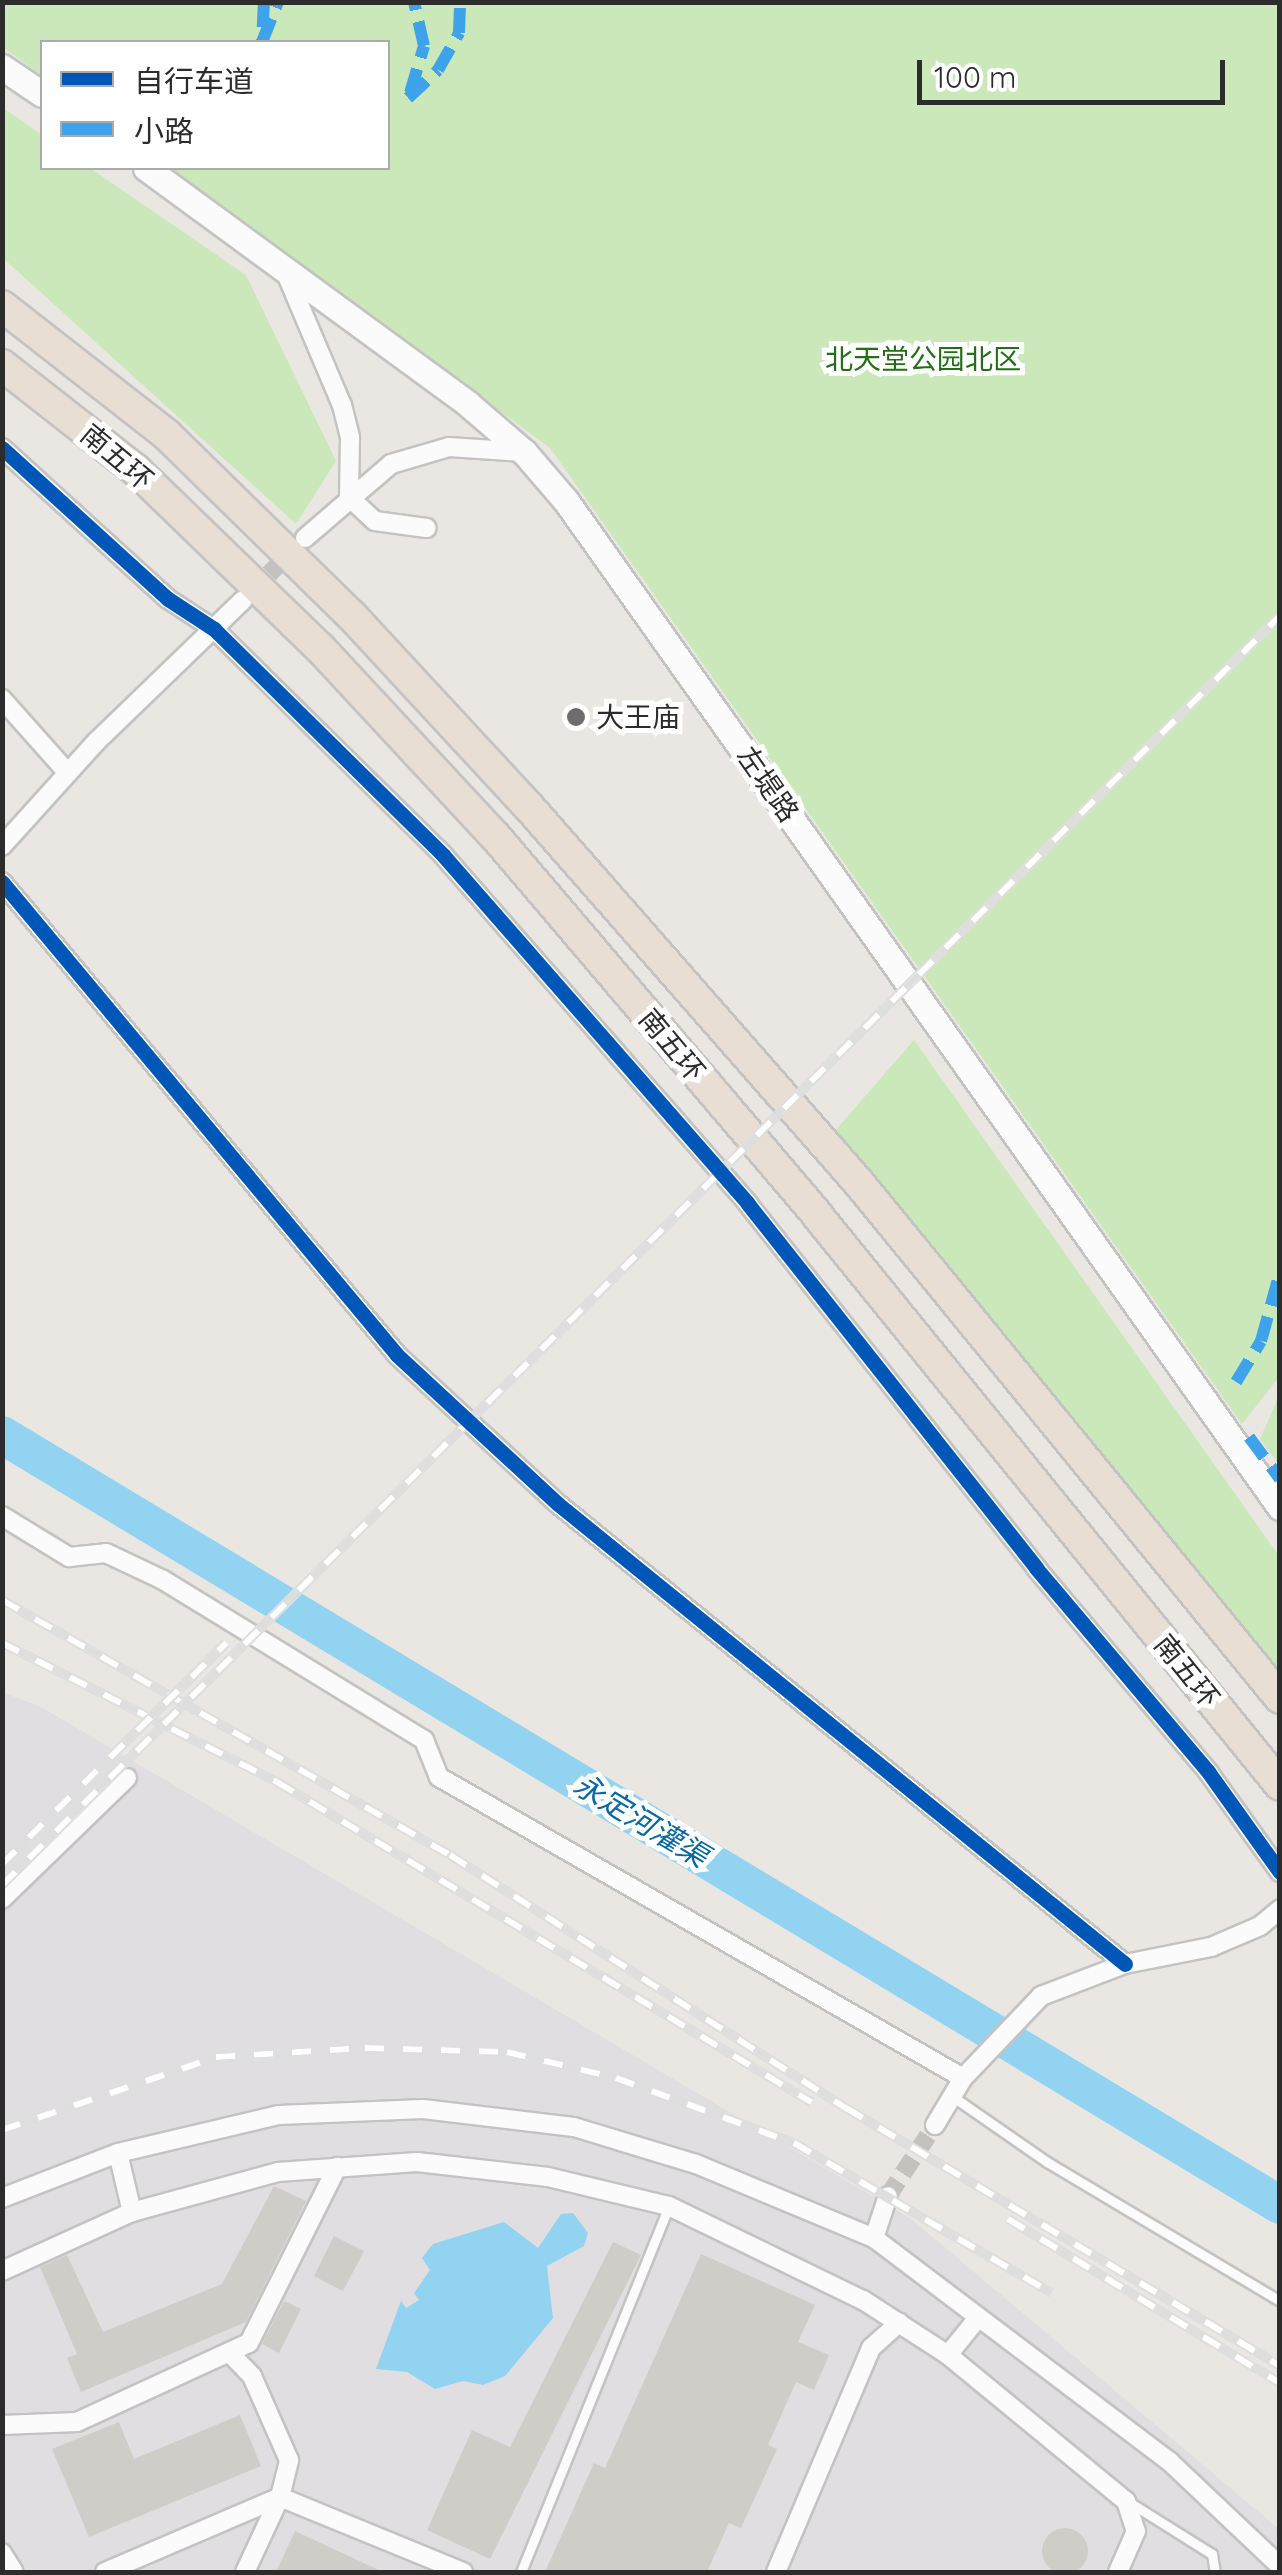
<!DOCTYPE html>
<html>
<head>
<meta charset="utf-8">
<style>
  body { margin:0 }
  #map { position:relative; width:1282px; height:2575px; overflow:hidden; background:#eae7e2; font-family:Quicksand,"Noto Sans SC",sans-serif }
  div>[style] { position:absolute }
  .industrial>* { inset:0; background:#e1dee1 }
  .green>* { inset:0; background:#cae8b9 }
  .water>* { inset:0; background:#91d3f0 }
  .river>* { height:38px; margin:-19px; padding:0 19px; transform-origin:19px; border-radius:19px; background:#91d3f0 }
  .building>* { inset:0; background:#cfcdc8 }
  .round { border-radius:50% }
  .minor-tunnel>* { height:18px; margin-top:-9px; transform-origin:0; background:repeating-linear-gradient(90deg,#c4c2be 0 18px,transparent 0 27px) }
  .roads { filter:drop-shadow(2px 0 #c4c3c3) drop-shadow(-2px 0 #c4c3c3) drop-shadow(0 2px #c4c3c3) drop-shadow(0 -2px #c4c3c3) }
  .service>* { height:9px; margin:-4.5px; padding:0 4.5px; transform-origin:4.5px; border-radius:4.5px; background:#fcfbfb }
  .minor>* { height:18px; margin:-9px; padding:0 9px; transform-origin:9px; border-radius:9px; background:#fcfbfb }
  .secondary>* { height:25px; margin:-12.5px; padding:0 12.5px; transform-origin:12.5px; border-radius:12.5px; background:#fcfbfb }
  .motorway>* { height:30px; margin:-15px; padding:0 15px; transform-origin:15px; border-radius:15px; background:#e9ded4 }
  .rail>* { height:10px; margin-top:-5px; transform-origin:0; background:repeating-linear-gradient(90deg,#fff 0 19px,#dededf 0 38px); box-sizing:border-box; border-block:2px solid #dededf }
  .quiet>* { height:12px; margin-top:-6px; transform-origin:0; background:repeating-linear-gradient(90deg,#3ea3eb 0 25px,transparent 0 37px) }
  .cycleway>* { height:15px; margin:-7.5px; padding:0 7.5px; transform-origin:7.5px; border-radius:7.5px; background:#0057b8 }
  .dots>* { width:28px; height:28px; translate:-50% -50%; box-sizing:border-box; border:5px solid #fff; border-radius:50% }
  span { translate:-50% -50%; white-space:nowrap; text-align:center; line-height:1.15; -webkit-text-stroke:10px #fff; paint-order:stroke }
  .park-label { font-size:28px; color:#246f16 }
  .street-label { font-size:28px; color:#2c2c2c }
  .poi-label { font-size:28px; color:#2c2c2c }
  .left { translate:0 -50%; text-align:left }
  .water-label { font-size:30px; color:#0568a7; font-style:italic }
  .frame { position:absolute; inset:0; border:5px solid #2c2c2c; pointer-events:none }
  .legend { position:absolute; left:40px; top:40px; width:350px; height:130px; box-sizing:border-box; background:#fff; border:2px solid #ababab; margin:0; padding:12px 18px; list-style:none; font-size:30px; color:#2c2c2c }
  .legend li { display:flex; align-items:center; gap:20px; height:50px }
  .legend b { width:50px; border:2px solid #ababab }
  .scale { position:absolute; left:917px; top:60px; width:308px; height:45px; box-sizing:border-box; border:5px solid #2c2c2c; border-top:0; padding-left:12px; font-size:30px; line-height:35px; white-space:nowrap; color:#2c2c2c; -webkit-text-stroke:8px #fff; paint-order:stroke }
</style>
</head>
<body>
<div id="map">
  <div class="industrial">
    <i style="clip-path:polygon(2px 1692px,41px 1707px,910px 2218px,1279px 2529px,1279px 2572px,3px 2572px)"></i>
  </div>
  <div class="green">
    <i style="clip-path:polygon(3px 2px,1279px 3px,1279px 1377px,1242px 1424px,550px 448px,171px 168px,388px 168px,388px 42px,42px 42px,42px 76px,3px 47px)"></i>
    <i style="clip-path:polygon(2px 107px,42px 135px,42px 168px,90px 168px,246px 275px,336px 461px,296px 524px,3px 258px)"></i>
    <i style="clip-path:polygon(914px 1040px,1279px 1556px,1279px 1671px,834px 1132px)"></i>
    <i style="clip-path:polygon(1279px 1396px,1279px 1464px,1260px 1439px)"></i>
  </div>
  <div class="water">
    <i style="clip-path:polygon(573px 2213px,588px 2233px,584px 2246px,547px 2266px,553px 2318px,505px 2376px,483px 2385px,463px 2381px,435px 2389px,407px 2372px,376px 2369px,401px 2301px,406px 2308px,419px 2300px,414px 2293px,430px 2270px,422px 2258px,433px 2244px,504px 2222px,538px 2248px,561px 2214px)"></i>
  </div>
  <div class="river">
    <i style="left:2px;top:1435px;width:1492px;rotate:31.07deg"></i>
  </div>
  <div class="building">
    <i style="clip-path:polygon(274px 2186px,306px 2201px,246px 2322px,81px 2392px,67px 2358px,77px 2354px,40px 2267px,67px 2255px,103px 2332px,222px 2284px)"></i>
    <i style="clip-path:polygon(334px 2236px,364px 2251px,343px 2291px,314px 2276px)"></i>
    <i style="clip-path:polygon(613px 2242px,641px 2255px,490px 2559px,427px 2530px,472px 2430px,510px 2447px)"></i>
    <i style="clip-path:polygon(701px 2254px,815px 2305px,798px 2342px,829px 2355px,814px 2390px,796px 2382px,768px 2445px,777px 2449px,741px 2528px,729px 2523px,707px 2572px,545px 2572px,594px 2463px,605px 2468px)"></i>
    <i style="clip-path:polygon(284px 2301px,301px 2309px,279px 2353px,262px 2344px)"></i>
    <i style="clip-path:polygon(240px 2415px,261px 2466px,89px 2537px,52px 2449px,119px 2422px,134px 2459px)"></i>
    <i class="round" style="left:1042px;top:2528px;width:46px;height:46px"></i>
    <i style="clip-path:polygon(295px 2531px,383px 2572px,276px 2572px)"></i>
  </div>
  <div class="minor-tunnel">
    <i style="left:250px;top:593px;width:59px;rotate:-45deg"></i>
    <i style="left:888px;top:2196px;width:85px;rotate:-56.5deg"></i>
  </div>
  <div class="roads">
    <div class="service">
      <i style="left:952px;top:2096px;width:116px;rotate:34.8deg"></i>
      <i style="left:1047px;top:2162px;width:271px;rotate:30.8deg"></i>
      <i style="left:1129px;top:2502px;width:98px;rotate:32.1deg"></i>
      <i style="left:1212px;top:2554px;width:18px;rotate:81deg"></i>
      <i style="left:521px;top:2572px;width:395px;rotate:-68deg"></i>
    </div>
    <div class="minor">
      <i style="left:285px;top:271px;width:146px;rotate:67deg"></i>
      <i style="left:342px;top:405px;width:34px;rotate:76deg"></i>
      <i style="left:350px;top:438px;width:59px;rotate:91deg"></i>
      <i style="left:2px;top:448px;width:224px;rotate:42.3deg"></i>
      <i style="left:168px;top:599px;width:55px;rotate:33.1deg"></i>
      <i style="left:214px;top:629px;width:322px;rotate:44.6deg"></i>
      <i style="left:443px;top:855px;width:463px;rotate:48.8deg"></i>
      <i style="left:748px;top:1204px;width:464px;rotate:51.6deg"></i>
      <i style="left:1036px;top:1568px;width:268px;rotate:49.8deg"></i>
      <i style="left:1209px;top:1773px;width:122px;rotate:54.4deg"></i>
      <i style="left:349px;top:497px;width:35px;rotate:43deg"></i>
      <i style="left:375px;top:521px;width:52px;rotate:7.7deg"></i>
      <i style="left:305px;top:538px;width:113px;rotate:-40.7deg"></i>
      <i style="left:391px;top:464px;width:60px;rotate:-16.3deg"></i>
      <i style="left:449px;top:447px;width:75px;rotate:3.8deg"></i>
      <i style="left:2px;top:699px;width:99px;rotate:48.3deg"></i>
      <i style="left:2px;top:846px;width:142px;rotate:-47.9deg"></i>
      <i style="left:97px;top:741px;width:203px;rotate:-44deg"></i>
      <i style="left:2px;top:882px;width:616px;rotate:50.13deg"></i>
      <i style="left:397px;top:1355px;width:219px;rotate:42.8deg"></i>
      <i style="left:558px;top:1504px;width:730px;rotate:39.05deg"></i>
      <i style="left:2px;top:1516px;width:79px;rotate:31.5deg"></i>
      <i style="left:69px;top:1557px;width:37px;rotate:-6deg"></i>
      <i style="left:106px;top:1553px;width:63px;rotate:25.3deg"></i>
      <i style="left:163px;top:1580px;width:306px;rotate:31.5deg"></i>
      <i style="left:424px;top:1740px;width:40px;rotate:68deg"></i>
      <i style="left:439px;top:1777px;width:604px;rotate:29.87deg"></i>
      <i style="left:2px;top:1899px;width:174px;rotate:-44.1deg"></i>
      <i style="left:935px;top:2125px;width:55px;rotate:-59.2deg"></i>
      <i style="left:963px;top:2078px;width:113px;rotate:-46.4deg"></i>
      <i style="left:1041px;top:1996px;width:90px;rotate:-20.9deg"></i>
      <i style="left:1125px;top:1964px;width:88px;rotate:-11.2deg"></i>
      <i style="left:1211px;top:1947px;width:53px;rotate:-23.2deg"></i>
      <i style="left:1260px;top:1926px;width:26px;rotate:-40deg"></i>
      <i style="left:118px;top:2153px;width:61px;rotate:76.7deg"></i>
      <i style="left:2px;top:2198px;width:124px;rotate:-21.2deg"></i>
      <i style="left:118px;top:2153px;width:165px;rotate:-13.3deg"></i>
      <i style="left:279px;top:2115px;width:144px;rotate:-2.4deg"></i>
      <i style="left:423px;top:2109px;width:152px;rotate:6.8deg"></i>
      <i style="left:574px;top:2127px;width:127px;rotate:16.9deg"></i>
      <i style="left:696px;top:2164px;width:193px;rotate:22.6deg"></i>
      <i style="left:874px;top:2238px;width:371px;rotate:37.1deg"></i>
      <i style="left:1170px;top:2462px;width:151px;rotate:43.4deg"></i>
      <i style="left:874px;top:2238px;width:44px;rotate:-71.6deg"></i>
      <i style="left:2px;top:2271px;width:143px;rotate:-24.4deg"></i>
      <i style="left:132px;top:2212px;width:151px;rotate:-15.3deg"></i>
      <i style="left:278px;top:2172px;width:139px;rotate:-4.1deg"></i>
      <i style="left:417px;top:2162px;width:132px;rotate:6.5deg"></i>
      <i style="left:548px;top:2177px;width:124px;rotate:13.5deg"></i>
      <i style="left:669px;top:2206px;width:216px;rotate:25.9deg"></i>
      <i style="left:863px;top:2300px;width:101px;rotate:32.9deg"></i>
      <i style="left:948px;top:2355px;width:230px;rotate:39.4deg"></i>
      <i style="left:1126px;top:2501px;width:32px;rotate:72deg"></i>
      <i style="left:1136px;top:2531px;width:45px;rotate:113.7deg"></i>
      <i style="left:948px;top:2355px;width:46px;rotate:-51.1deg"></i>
      <i style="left:2px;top:2425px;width:75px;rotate:-2.3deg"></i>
      <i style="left:77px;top:2422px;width:189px;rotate:-24.7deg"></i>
      <i style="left:249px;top:2343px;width:197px;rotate:-63.4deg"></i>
      <i style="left:2px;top:2553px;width:22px;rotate:58deg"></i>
      <i style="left:105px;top:2572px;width:190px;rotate:-23.2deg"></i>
      <i style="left:280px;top:2497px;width:38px;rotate:-76deg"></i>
      <i style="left:289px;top:2460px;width:92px;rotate:-113.8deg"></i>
      <i style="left:252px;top:2376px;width:33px;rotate:-134deg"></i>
      <i style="left:245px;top:2572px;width:83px;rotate:-65deg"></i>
      <i style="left:280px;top:2497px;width:198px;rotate:22.3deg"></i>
      <i style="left:776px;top:2572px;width:243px;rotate:-67deg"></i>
      <i style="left:871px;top:2348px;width:38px;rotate:-42deg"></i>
    </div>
    <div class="secondary">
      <i style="left:2px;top:67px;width:48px;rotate:34deg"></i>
      <i style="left:146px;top:168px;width:399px;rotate:36.2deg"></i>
      <i style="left:468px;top:404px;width:74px;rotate:40.6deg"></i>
      <i style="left:524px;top:452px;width:65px;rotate:49.4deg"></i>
      <i style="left:566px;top:501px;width:1234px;rotate:54.64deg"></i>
    </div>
    <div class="motorway">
      <i style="left:2px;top:306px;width:209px;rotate:38deg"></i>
      <i style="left:167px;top:435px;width:259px;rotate:44.4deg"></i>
      <i style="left:352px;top:616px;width:260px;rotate:47.2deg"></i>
      <i style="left:529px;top:807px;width:500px;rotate:48.73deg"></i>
      <i style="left:859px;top:1183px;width:665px;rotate:50.73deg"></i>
      <i style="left:2px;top:365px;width:170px;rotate:38.1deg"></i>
      <i style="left:136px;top:470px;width:256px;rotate:44.1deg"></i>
      <i style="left:320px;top:648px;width:257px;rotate:47.1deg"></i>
      <i style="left:495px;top:836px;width:497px;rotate:49.6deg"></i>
      <i style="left:817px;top:1215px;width:734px;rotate:50.91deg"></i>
    </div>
  </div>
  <div class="rail">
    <i style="left:2px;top:1600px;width:515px;rotate:29.65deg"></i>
    <i style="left:450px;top:1855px;width:470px;rotate:32.6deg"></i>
    <i style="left:846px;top:2108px;width:505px;rotate:30.73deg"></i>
    <i style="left:2px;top:1643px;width:308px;rotate:26.8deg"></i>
    <i style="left:277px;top:1782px;width:623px;rotate:30.93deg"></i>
    <i style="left:2px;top:1864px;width:315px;rotate:-44.6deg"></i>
    <i style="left:2px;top:1885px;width:1801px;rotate:-44.8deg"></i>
    <i style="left:2px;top:2130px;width:226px;rotate:-18.8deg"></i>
    <i style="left:216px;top:2057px;width:149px;rotate:-3.5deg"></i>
    <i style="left:365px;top:2048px;width:142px;rotate:1.6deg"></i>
    <i style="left:507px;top:2052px;width:112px;rotate:13.4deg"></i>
    <i style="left:616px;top:2078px;width:189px;rotate:20.1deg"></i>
    <i style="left:794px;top:2143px;width:298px;rotate:30.2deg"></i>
    <i style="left:1008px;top:2219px;width:318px;rotate:31.1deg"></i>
  </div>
  <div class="quiet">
    <i style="left:264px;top:2px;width:40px;rotate:92.9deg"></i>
    <i style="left:262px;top:42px;width:43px;rotate:-68.2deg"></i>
    <i style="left:410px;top:93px;width:49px;rotate:-73.4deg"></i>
    <i style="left:424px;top:46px;width:45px;rotate:-102.8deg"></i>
    <i style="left:408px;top:98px;width:41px;rotate:-43deg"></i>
    <i style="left:438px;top:70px;width:43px;rotate:-60.4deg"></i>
    <i style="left:459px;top:33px;width:31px;rotate:-88deg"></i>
    <i style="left:1236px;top:1382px;width:48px;rotate:-58.6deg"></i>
    <i style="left:1261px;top:1341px;width:72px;rotate:-74.6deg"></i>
    <i style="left:1249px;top:1437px;width:52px;rotate:53.6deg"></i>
  </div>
  <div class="cycleway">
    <i style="left:2px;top:448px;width:224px;rotate:42.3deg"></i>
    <i style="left:168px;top:599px;width:55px;rotate:33.1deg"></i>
    <i style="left:214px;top:629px;width:322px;rotate:44.6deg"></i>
    <i style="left:443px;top:855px;width:463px;rotate:48.8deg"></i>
    <i style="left:748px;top:1204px;width:464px;rotate:51.6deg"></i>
    <i style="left:1036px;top:1568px;width:268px;rotate:49.8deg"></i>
    <i style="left:1209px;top:1773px;width:122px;rotate:54.4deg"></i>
    <i style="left:2px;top:882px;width:616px;rotate:50.13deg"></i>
    <i style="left:397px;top:1355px;width:219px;rotate:42.8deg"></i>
    <i style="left:558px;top:1504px;width:730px;rotate:39.05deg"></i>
  </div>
  <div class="dots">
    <i style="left:576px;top:717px;background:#6e6d6c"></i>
  </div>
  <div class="park-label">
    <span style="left:923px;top:359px">北天堂公园北区</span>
  </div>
  <div class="street-label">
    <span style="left:117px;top:457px;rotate:40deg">南五环</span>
    <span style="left:768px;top:784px;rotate:55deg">左堤路</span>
    <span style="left:672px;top:1045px;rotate:50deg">南五环</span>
    <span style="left:1187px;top:1671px;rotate:51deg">南五环</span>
  </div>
  <div class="poi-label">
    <span class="left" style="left:596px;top:717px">大王庙</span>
  </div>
  <div class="water-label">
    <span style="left:641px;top:1820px;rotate:31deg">永定河灌渠</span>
  </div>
  <div class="frame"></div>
  <ul class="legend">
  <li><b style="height:12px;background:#0057b8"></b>自行车道</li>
  <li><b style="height:12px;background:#3ea3eb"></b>小路</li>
  </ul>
  <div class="scale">100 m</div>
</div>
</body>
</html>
